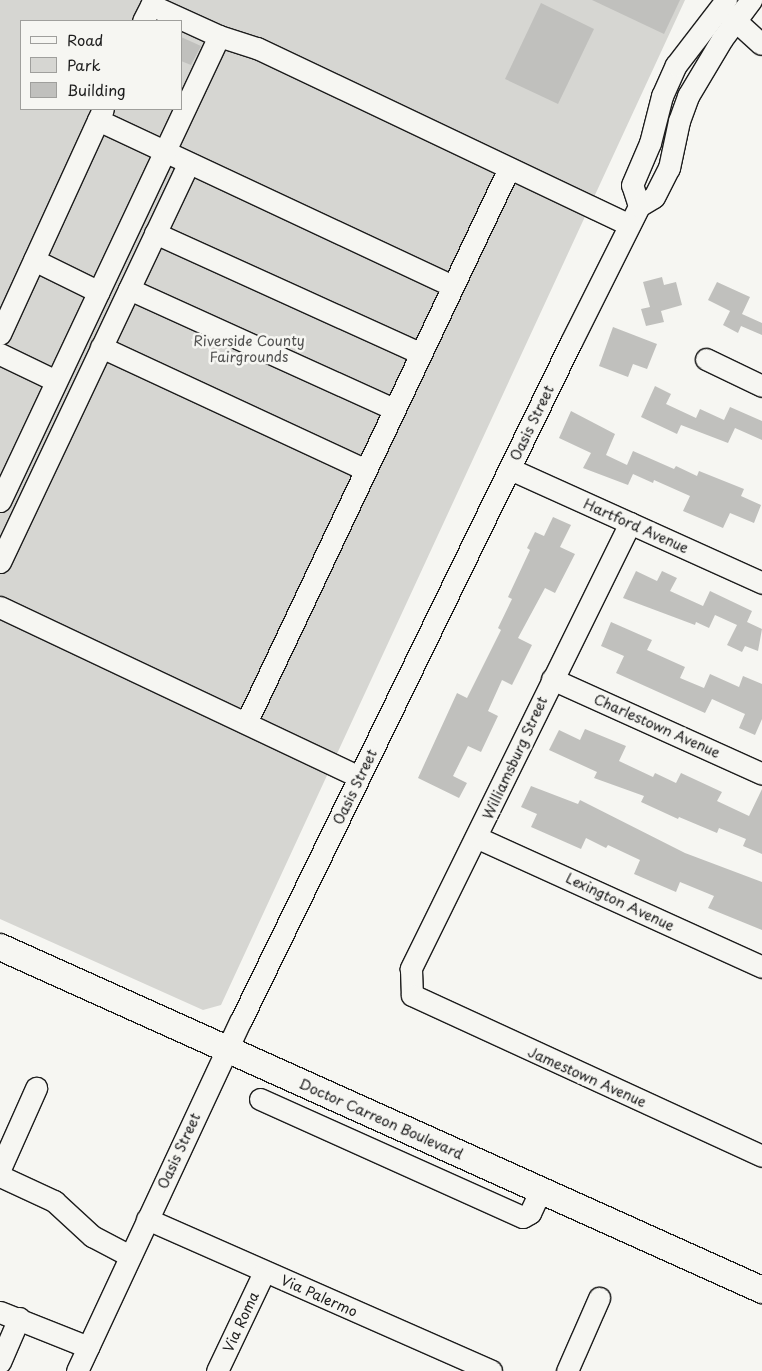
<!DOCTYPE html>
<html>
<head>
<meta charset="utf-8">
<style>
  body { margin:0 }
  #map { position:relative; width:762px; height:1371px; overflow:hidden; background:#f6f6f2; font-family:"Playpen Sans",sans-serif }
  div>[style] { position:absolute }
  .green>* { inset:0; background:#d6d6d2 }
  .building>* { inset:0; background:#c0c0bd }
  .roads { filter:drop-shadow(1px 0 #1c1c1c) drop-shadow(-1px 0 #1c1c1c) drop-shadow(0 1px #1c1c1c) drop-shadow(0 -1px #1c1c1c) }
  .minor>* { height:21px; margin:-10.5px; padding:0 10.5px; transform-origin:10.5px; border-radius:10.5px; background:#f6f6f2 }
  .major>* { height:26px; margin:-13px; padding:0 13px; transform-origin:13px; border-radius:13px; background:#f6f6f2 }
  span { translate:-50% -50%; white-space:nowrap; text-align:center; line-height:1.15; -webkit-text-stroke:5px #f6f6f2; paint-order:stroke }
  .park-label { font-size:14px; color:#545453 }
  .street-label { font-size:14px; color:#1c1c1c }
  .legend { position:absolute; left:20px; top:20px; width:162px; height:90px; box-sizing:border-box; background:#f6f6f2; border:1px solid #9f9f9c; margin:0; padding:6px 9px; list-style:none; font-size:15px; color:#1c1c1c }
  .legend li { display:flex; align-items:center; gap:10px; height:25px }
  .legend b { width:25px; border:1px solid #9f9f9c }
</style>
</head>
<body>
<div id="map">
  <div class="green">
    <i style="clip-path:polygon(evenodd,0 0,685px 0,221px 1005px,203px 1010px,0 919px,0 0,21px 21px,181px 21px,181px 109px,21px 109px,21px 21px)"></i>
  </div>
  <div class="building">
    <i style="clip-path:polygon(592px 0,680px 0,664px 34px)"></i>
    <i style="clip-path:polygon(541px 3px,594px 29px,558px 104px,505px 79px)"></i>
    <i style="clip-path:polygon(181px 37px,201px 46px,191px 65px,181px 61px)"></i>
    <i style="clip-path:polygon(662px 277px,664px 285px,676px 282px,682px 305px,661px 311px,664px 322px,646px 326px,641px 309px,650px 307px,643px 282px)"></i>
    <i style="clip-path:polygon(717px 282px,750px 297px,742px 314px,762px 323px,762px 335px,741px 326px,738px 333px,723px 325px,730px 311px,708px 300px)"></i>
    <i style="clip-path:polygon(613px 327px,657px 344px,647px 369px,633px 364px,628px 377px,599px 366px)"></i>
    <i style="clip-path:polygon(655px 386px,671px 394px,666px 404px,696px 418px,700px 409px,724px 420px,730px 407px,762px 421px,762px 440px,735px 428px,728px 443px,681px 425px,677px 434px,641px 417px)"></i>
    <i style="clip-path:polygon(571px 411px,615px 434px,606px 455px,627px 465px,633px 451px,674px 469px,676px 466px,697px 476px,699px 471px,744px 489px,741px 496px,761px 505px,754px 523px,730px 513px,723px 528px,683px 511px,690px 496px,654px 480px,653px 483px,633px 474px,628px 485px,583px 468px,591px 453px,559px 438px)"></i>
    <i style="clip-path:polygon(553px 517px,571px 525px,560px 547px,575px 554px,555px 593px,545px 588px,518px 638px,532px 645px,512px 685px,502px 680px,488px 711px,498px 716px,481px 752px,468px 746px,453px 776px,467px 783px,459px 798px,418px 778px,457px 693px,467px 698px,501px 630px,498px 628px,512px 599px,508px 597px,530px 550px,527px 548px,535px 532px,544px 536px)"></i>
    <i style="clip-path:polygon(636px 571px,657px 581px,662px 571px,677px 578px,670px 591px,703px 606px,710px 591px,752px 611px,747px 622px,762px 629px,758px 651px,745px 646px,742px 652px,727px 645px,737px 625px,715px 615px,709px 628px,696px 622px,695px 625px,623px 598px)"></i>
    <i style="clip-path:polygon(611px 622px,652px 640px,647px 650px,685px 667px,680px 678px,704px 688px,710px 674px,739px 687px,743px 676px,762px 684px,762px 719px,755px 735px,739px 728px,745px 714px,712px 699px,705px 713px,616px 673px,624px 656px,601px 646px)"></i>
    <i style="clip-path:polygon(585px 729px,626px 746px,619px 761px,653px 777px,655px 773px,676px 783px,681px 773px,722px 792px,717px 801px,749px 816px,762px 789px,762px 854px,743px 846px,746px 839px,719px 828px,717px 833px,679px 817px,678px 819px,641px 802px,644px 796px,594px 778px,597px 772px,549px 750px,559px 730px,580px 740px)"></i>
    <i style="clip-path:polygon(531px 786px,578px 804px,580px 800px,685px 853px,762px 882px,762px 930px,708px 908px,714px 896px,680px 882px,676px 892px,634px 874px,640px 860px,608px 845px,606px 848px,586px 838px,581px 849px,531px 827px,537px 814px,521px 807px)"></i>
  </div>
  <div class="roads">
    <div class="minor">
      <i style="left:726px;top:12px;width:47px;rotate:42.4deg"></i>
      <i style="left:143px;top:21px;width:18px;rotate:-63deg"></i>
      <i style="left:151px;top:5px;width:75px;rotate:24.5deg"></i>
      <i style="left:219px;top:36px;width:40px;rotate:18deg"></i>
      <i style="left:257px;top:48px;width:412px;rotate:25.4deg"></i>
      <i style="left:98px;top:120px;width:391px;rotate:25.1deg"></i>
      <i style="left:639px;top:206px;width:22px;rotate:-108deg"></i>
      <i style="left:632px;top:185px;width:46px;rotate:-66.8deg"></i>
      <i style="left:650px;top:143px;width:49px;rotate:-75.7deg"></i>
      <i style="left:662px;top:96px;width:34px;rotate:-66deg"></i>
      <i style="left:676px;top:65px;width:82px;rotate:-52.4deg"></i>
      <i style="left:155px;top:233px;width:290px;rotate:24.4deg"></i>
      <i style="left:34px;top:260px;width:72px;rotate:26.2deg"></i>
      <i style="left:129px;top:289px;width:290px;rotate:24.4deg"></i>
      <i style="left:0;top:334px;width:247px;rotate:-65.4deg"></i>
      <i style="left:101px;top:347px;width:290px;rotate:24.9deg"></i>
      <i style="left:0;top:354px;width:62px;rotate:25.7deg"></i>
      <i style="left:706px;top:359px;width:62px;rotate:25.7deg"></i>
      <i style="left:510px;top:469px;width:277px;rotate:24.3deg"></i>
      <i style="left:0;top:501px;width:514px;rotate:-64.78deg"></i>
      <i style="left:630px;top:523px;width:497px;rotate:116.2deg"></i>
      <i style="left:411px;top:969px;width:26px;rotate:88deg"></i>
      <i style="left:412px;top:995px;width:385px;rotate:24.7deg"></i>
      <i style="left:0;top:562px;width:440px;rotate:-64.7deg"></i>
      <i style="left:0;top:607px;width:397px;rotate:25.3deg"></i>
      <i style="left:552px;top:679px;width:230px;rotate:24.3deg"></i>
      <i style="left:246px;top:723px;width:614px;rotate:-64.64deg"></i>
      <i style="left:478px;top:838px;width:312px;rotate:24.4deg"></i>
      <i style="left:260px;top:1099px;width:288px;rotate:24.2deg"></i>
      <i style="left:523px;top:1217px;width:8px;rotate:-30deg"></i>
      <i style="left:530px;top:1213px;width:23px;rotate:-65deg"></i>
      <i style="left:0;top:1169px;width:89px;rotate:-66deg"></i>
      <i style="left:0;top:1176px;width:60px;rotate:24.8deg"></i>
      <i style="left:54px;top:1201px;width:52px;rotate:42.6deg"></i>
      <i style="left:92px;top:1236px;width:43px;rotate:27.8deg"></i>
      <i style="left:147px;top:1219px;width:376px;rotate:23.8deg"></i>
      <i style="left:0;top:1312px;width:95px;rotate:21.7deg"></i>
      <i style="left:0;top:1362px;width:48px;rotate:-66.6deg"></i>
      <i style="left:77px;top:1371px;width:387px;rotate:-65deg"></i>
      <i style="left:241px;top:1020px;width:754px;rotate:-64.05deg"></i>
      <i style="left:571px;top:342px;width:152px;rotate:-63.4deg"></i>
      <i style="left:639px;top:206px;width:17px;rotate:-31deg"></i>
      <i style="left:654px;top:197px;width:33px;rotate:-63deg"></i>
      <i style="left:669px;top:168px;width:48px;rotate:-78deg"></i>
      <i style="left:679px;top:121px;width:27px;rotate:-70deg"></i>
      <i style="left:688px;top:96px;width:66px;rotate:-59.2deg"></i>
      <i style="left:722px;top:39px;width:49px;rotate:-53.4deg"></i>
      <i style="left:217px;top:1371px;width:110px;rotate:-64.6deg"></i>
      <i style="left:567px;top:1371px;width:80px;rotate:-66.3deg"></i>
    </div>
    <div class="major">
      <i style="left:0;top:947px;width:836px;rotate:24.23deg"></i>
    </div>
  </div>
  <div class="park-label">
    <span style="left:249px;top:349px">Riverside County<br>Fairgrounds</span>
  </div>
  <div class="street-label">
    <span style="left:532px;top:423px;rotate:-64deg">Oasis Street</span>
    <span style="left:636px;top:526px;rotate:24deg">Hartford Avenue</span>
    <span style="left:657px;top:726px;rotate:24deg">Charlestown Avenue</span>
    <span style="left:515px;top:758px;rotate:-65deg">Williamsburg Street</span>
    <span style="left:355px;top:787px;rotate:-64deg">Oasis Street</span>
    <span style="left:620px;top:902px;rotate:25deg">Lexington Avenue</span>
    <span style="left:587px;top:1077px;rotate:24deg">Jamestown Avenue</span>
    <span style="left:381px;top:1119px;rotate:24deg">Doctor Carreon Boulevard</span>
    <span style="left:179px;top:1151px;rotate:-65deg">Oasis Street</span>
    <span style="left:319px;top:1296px;rotate:24deg">Via Palermo</span>
    <span style="left:241px;top:1322px;rotate:-65deg">Via Roma</span>
  </div>
  <ul class="legend">
  <li><b style="height:6px;background:#f6f6f2"></b>Road</li>
  <li><b style="height:14px;background:#d6d6d2"></b>Park</li>
  <li><b style="height:14px;background:#c0c0bd"></b>Building</li>
  </ul>
</div>
</body>
</html>
